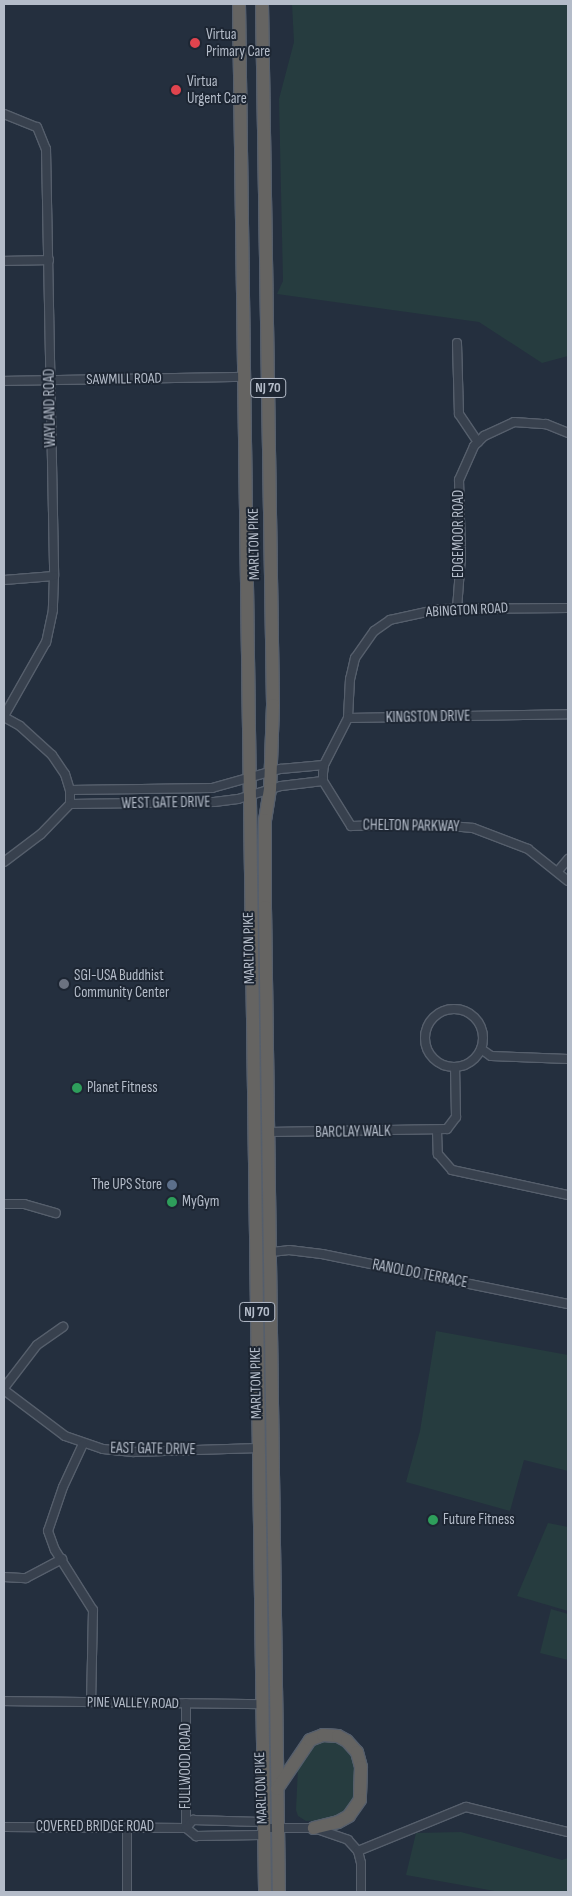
<!DOCTYPE html>
<html>
<head>
<meta charset="utf-8">
<style>
  body { margin:0 }
  #map { position:relative; width:572px; height:1896px; overflow:hidden; background:#242f3e; font-family:"Sofia Sans Condensed",sans-serif }
  div>[style] { position:absolute }
  .green>* { inset:0; background:#263c3f }
  .roads { filter:drop-shadow(1px 0 #565f6c) drop-shadow(-1px 0 #565f6c) drop-shadow(0 1px #565f6c) drop-shadow(0 -1px #565f6c) }
  .minor>* { height:8px; margin:-4px; padding:0 4px; transform-origin:4px; border-radius:4px; background:#38414e }
  .minor>.ring { margin:-4px; padding:0; box-sizing:content-box; background:none; border:8px solid #38414e; border-radius:50% }
  .trunk>* { height:12px; margin:-6px; padding:0 6px; transform-origin:6px; border-radius:6px; background:#656462 }
  .dots>* { width:14px; height:14px; translate:-50% -50%; box-sizing:border-box; border:2px solid #1d2633; border-radius:50% }
  span { translate:-50% -50%; white-space:nowrap; text-align:center; line-height:1.15; -webkit-text-stroke:4px #1d2633; paint-order:stroke }
  .shield-label span { padding:1px 4px; background:#1d2633; border:1px solid; border-radius:4px; -webkit-text-stroke-width:0 }
  .shield-label { font-size:14px; color:#b4bcc9; font-weight:700 }
  .poi-label { font-size:15px; color:#b4bcc9 }
  .left { translate:0 -50%; text-align:left }
  .right { translate:-100% -50%; text-align:right }
  .street-label { font-size:15px; color:#b4bcc9 }
  .frame { position:absolute; inset:0; border:5px solid #b4bcc9; pointer-events:none }
</style>
</head>
<body>
<div id="map">
  <div class="green">
    <i style="clip-path:polygon(292px 4px,568px 4px,568px 356px,542px 363px,479px 322px,277px 294px,283px 281px,279px 99px,294px 42px)"></i>
    <i style="clip-path:polygon(436px 1331px,568px 1355px,568px 1471px,524px 1460px,510px 1511px,406px 1482px,420px 1431px)"></i>
    <i style="clip-path:polygon(548px 1523px,568px 1527px,568px 1611px,517px 1596px)"></i>
    <i style="clip-path:polygon(551px 1609px,568px 1614px,568px 1660px,540px 1653px)"></i>
    <i style="clip-path:polygon(325px 1739px,345px 1744px,357px 1765px,353px 1807px,334px 1820px,306px 1821px,298px 1816px,296px 1810px,298px 1767px,313px 1744px)"></i>
    <i style="clip-path:polygon(461px 1832px,562px 1860px,568px 1858px,568px 1892px,500px 1892px,406px 1875px,416px 1833px)"></i>
  </div>
  <div class="roads">
    <div class="minor">
      <i style="left:4px;top:114px;width:35px;rotate:22deg"></i>
      <i style="left:37px;top:127px;width:24px;rotate:68deg"></i>
      <i style="left:46px;top:149px;width:427px;rotate:88.9deg"></i>
      <i style="left:54px;top:576px;width:34px;rotate:92deg"></i>
      <i style="left:53px;top:610px;width:33px;rotate:102deg"></i>
      <i style="left:46px;top:642px;width:85px;rotate:119.6deg"></i>
      <i style="left:4px;top:261px;width:45px;rotate:-1.3deg"></i>
      <i style="left:457px;top:343px;width:71px;rotate:88.4deg"></i>
      <i style="left:459px;top:414px;width:34px;rotate:56deg"></i>
      <i style="left:4px;top:381px;width:240px;rotate:-1deg"></i>
      <i style="left:4px;top:580px;width:50px;rotate:-4.6deg"></i>
      <i style="left:568px;top:608px;width:128px;rotate:179.6deg"></i>
      <i style="left:440px;top:609px;width:51px;rotate:167.6deg"></i>
      <i style="left:390px;top:620px;width:19px;rotate:145deg"></i>
      <i style="left:374px;top:631px;width:33px;rotate:125deg"></i>
      <i style="left:355px;top:658px;width:22px;rotate:103deg"></i>
      <i style="left:350px;top:679px;width:39px;rotate:93deg"></i>
      <i style="left:348px;top:718px;width:53px;rotate:117.1deg"></i>
      <i style="left:324px;top:765px;width:8px;rotate:97deg"></i>
      <i style="left:323px;top:773px;width:8px;rotate:90deg"></i>
      <i style="left:323px;top:781px;width:53px;rotate:58.1deg"></i>
      <i style="left:351px;top:826px;width:78px;rotate:-1.5deg"></i>
      <i style="left:429px;top:824px;width:44px;rotate:5.2deg"></i>
      <i style="left:473px;top:828px;width:59px;rotate:20.9deg"></i>
      <i style="left:528px;top:849px;width:51px;rotate:38.7deg"></i>
      <i style="left:457px;top:609px;width:53px;rotate:-85.7deg"></i>
      <i style="left:461px;top:556px;width:76px;rotate:-91.5deg"></i>
      <i style="left:459px;top:480px;width:37px;rotate:-66deg"></i>
      <i style="left:474px;top:446px;width:14px;rotate:-45deg"></i>
      <i style="left:484px;top:436px;width:33px;rotate:-25deg"></i>
      <i style="left:514px;top:422px;width:32px;rotate:4deg"></i>
      <i style="left:546px;top:424px;width:24px;rotate:22deg"></i>
      <i style="left:4px;top:717px;width:18px;rotate:29deg"></i>
      <i style="left:20px;top:726px;width:43px;rotate:42.2deg"></i>
      <i style="left:52px;top:755px;width:23px;rotate:56deg"></i>
      <i style="left:65px;top:774px;width:17px;rotate:73deg"></i>
      <i style="left:70px;top:790px;width:14px;rotate:90deg"></i>
      <i style="left:70px;top:804px;width:42px;rotate:134deg"></i>
      <i style="left:41px;top:834px;width:46px;rotate:142.9deg"></i>
      <i style="left:348px;top:718px;width:220px;rotate:-1deg"></i>
      <i style="left:70px;top:790px;width:142px;rotate:-0.8deg"></i>
      <i style="left:212px;top:788px;width:71px;rotate:-15.6deg"></i>
      <i style="left:280px;top:769px;width:44px;rotate:-5.2deg"></i>
      <i style="left:70px;top:804px;width:144px;rotate:-0.8deg"></i>
      <i style="left:214px;top:802px;width:24px;rotate:-7deg"></i>
      <i style="left:238px;top:799px;width:45px;rotate:-16.8deg"></i>
      <i style="left:281px;top:786px;width:42px;rotate:-6.8deg"></i>
      <i style="left:558px;top:871px;width:16px;rotate:-50deg"></i>
      <i class="ring" style="left:425px;top:1009px;width:50px;height:50px"></i>
      <i style="left:481px;top:1049px;width:12px;rotate:35deg"></i>
      <i style="left:491px;top:1056px;width:77px;rotate:2.2deg"></i>
      <i style="left:437px;top:1131px;width:23px;rotate:88deg"></i>
      <i style="left:438px;top:1154px;width:21px;rotate:49deg"></i>
      <i style="left:452px;top:1170px;width:119px;rotate:12.2deg"></i>
      <i style="left:269px;top:1132px;width:178px;rotate:-1deg"></i>
      <i style="left:447px;top:1129px;width:15px;rotate:-53deg"></i>
      <i style="left:456px;top:1117px;width:50px;rotate:-91.1deg"></i>
      <i style="left:4px;top:1204px;width:20px"></i>
      <i style="left:24px;top:1204px;width:33px;rotate:16deg"></i>
      <i style="left:271px;top:1252px;width:18px;rotate:-6deg"></i>
      <i style="left:289px;top:1250px;width:33px;rotate:7deg"></i>
      <i style="left:322px;top:1254px;width:251px;rotate:11.5deg"></i>
      <i style="left:4px;top:1388px;width:54px;rotate:-52.5deg"></i>
      <i style="left:37px;top:1345px;width:32px;rotate:-35deg"></i>
      <i style="left:4px;top:1390px;width:76px;rotate:37deg"></i>
      <i style="left:65px;top:1436px;width:40px;rotate:18.9deg"></i>
      <i style="left:103px;top:1449px;width:30px;rotate:6deg"></i>
      <i style="left:133px;top:1452px;width:126px;rotate:-1.8deg"></i>
      <i style="left:83px;top:1444px;width:47px;rotate:114.9deg"></i>
      <i style="left:63px;top:1487px;width:46px;rotate:108.8deg"></i>
      <i style="left:48px;top:1531px;width:20px;rotate:70deg"></i>
      <i style="left:55px;top:1550px;width:71px;rotate:57.7deg"></i>
      <i style="left:93px;top:1610px;width:92px;rotate:91.2deg"></i>
      <i style="left:4px;top:1577px;width:22px;rotate:3deg"></i>
      <i style="left:26px;top:1578px;width:41px;rotate:-27.8deg"></i>
      <i style="left:4px;top:1701px;width:259px;rotate:0.7deg"></i>
      <i style="left:4px;top:1827px;width:182px;rotate:0.3deg"></i>
      <i style="left:186px;top:1828px;width:13px;rotate:39deg"></i>
      <i style="left:196px;top:1836px;width:64px;rotate:-0.9deg"></i>
      <i style="left:260px;top:1835px;width:6px;rotate:-59deg"></i>
      <i style="left:186px;top:1828px;width:125px;rotate:-90deg"></i>
      <i style="left:186px;top:1828px;width:11px;rotate:-49deg"></i>
      <i style="left:193px;top:1820px;width:67px;rotate:1.7deg"></i>
      <i style="left:260px;top:1822px;width:6px;rotate:59deg"></i>
      <i style="left:264px;top:1828px;width:50px"></i>
      <i style="left:314px;top:1828px;width:36px;rotate:19deg"></i>
      <i style="left:348px;top:1840px;width:15px;rotate:48deg"></i>
      <i style="left:358px;top:1851px;width:12px;rotate:76deg"></i>
      <i style="left:361px;top:1863px;width:29px;rotate:90deg"></i>
      <i style="left:358px;top:1851px;width:117px;rotate:-22.2deg"></i>
      <i style="left:466px;top:1807px;width:105px;rotate:13.8deg"></i>
      <i style="left:127px;top:1892px;width:64px;rotate:-90deg"></i>
    </div>
    <div class="trunk">
      <i style="left:239px;top:4px;width:1888px;rotate:89.21deg"></i>
      <i style="left:262px;top:4px;width:701px;rotate:89.1deg"></i>
      <i style="left:273px;top:705px;width:84px;rotate:92deg"></i>
      <i style="left:270px;top:789px;width:31px;rotate:99deg"></i>
      <i style="left:265px;top:820px;width:87px;rotate:90deg"></i>
      <i style="left:265px;top:907px;width:985px;rotate:89.19deg"></i>
      <i style="left:277px;top:1789px;width:59px;rotate:-56deg"></i>
      <i style="left:310px;top:1740px;width:14px;rotate:-21deg"></i>
      <i style="left:323px;top:1735px;width:15px;rotate:4deg"></i>
      <i style="left:338px;top:1736px;width:10px;rotate:29deg"></i>
      <i style="left:347px;top:1741px;width:15px;rotate:48deg"></i>
      <i style="left:357px;top:1752px;width:16px;rotate:75deg"></i>
      <i style="left:361px;top:1767px;width:33px;rotate:92deg"></i>
      <i style="left:360px;top:1800px;width:19px;rotate:125deg"></i>
      <i style="left:349px;top:1816px;width:13px;rotate:151deg"></i>
      <i style="left:338px;top:1822px;width:25px;rotate:166deg"></i>
    </div>
  </div>
  <div class="dots">
    <i style="left:195px;top:43px;background:#e0444e"></i>
    <i style="left:176px;top:90px;background:#e0444e"></i>
    <i style="left:64px;top:984px;background:#6b7280"></i>
    <i style="left:77px;top:1088px;background:#2e9e5b"></i>
    <i style="left:172px;top:1185px;background:#5c6f8a"></i>
    <i style="left:172px;top:1202px;background:#2e9e5b"></i>
    <i style="left:433px;top:1520px;background:#2e9e5b"></i>
  </div>
  <div class="shield-label">
    <span style="left:268px;top:388px">NJ 70</span>
    <span style="left:257px;top:1312px">NJ 70</span>
  </div>
  <div class="poi-label">
    <span class="left" style="left:206px;top:43px">Virtua<br>Primary Care</span>
    <span class="left" style="left:187px;top:90px">Virtua<br>Urgent Care</span>
    <span class="left" style="left:74px;top:984px">SGI-USA Buddhist<br>Community Center</span>
    <span class="left" style="left:87px;top:1088px">Planet Fitness</span>
    <span class="right" style="left:162px;top:1185px">The UPS Store</span>
    <span class="left" style="left:182px;top:1202px">MyGym</span>
    <span class="left" style="left:443px;top:1520px">Future Fitness</span>
  </div>
  <div class="street-label">
    <span style="left:124px;top:379px;rotate:-1deg">SAWMILL ROAD</span>
    <span style="left:50px;top:408px;rotate:-91deg">WAYLAND ROAD</span>
    <span style="left:459px;top:534px;rotate:-90deg">EDGEMOOR ROAD</span>
    <span style="left:254px;top:544px;rotate:-91deg">MARLTON PIKE</span>
    <span style="left:467px;top:610px;rotate:-3deg">ABINGTON ROAD</span>
    <span style="left:428px;top:717px;rotate:-1deg">KINGSTON DRIVE</span>
    <span style="left:166px;top:803px;rotate:-1deg">WEST GATE DRIVE</span>
    <span style="left:411px;top:826px;rotate:1deg">CHELTON PARKWAY</span>
    <span style="left:249px;top:948px;rotate:-91deg">MARLTON PIKE</span>
    <span style="left:353px;top:1132px;rotate:-1deg">BARCLAY WALK</span>
    <span style="left:420px;top:1274px;rotate:11deg">RANOLDO TERRACE</span>
    <span style="left:256px;top:1383px;rotate:-91deg">MARLTON PIKE</span>
    <span style="left:153px;top:1449px;rotate:1deg">EAST GATE DRIVE</span>
    <span style="left:133px;top:1703px;rotate:1deg">PINE VALLEY ROAD</span>
    <span style="left:186px;top:1766px;rotate:-90deg">FULLWOOD ROAD</span>
    <span style="left:261px;top:1788px;rotate:-92deg">MARLTON PIKE</span>
    <span style="left:95px;top:1827px">COVERED BRIDGE ROAD</span>
  </div>
  <div class="frame"></div>
</div>
</body>
</html>
